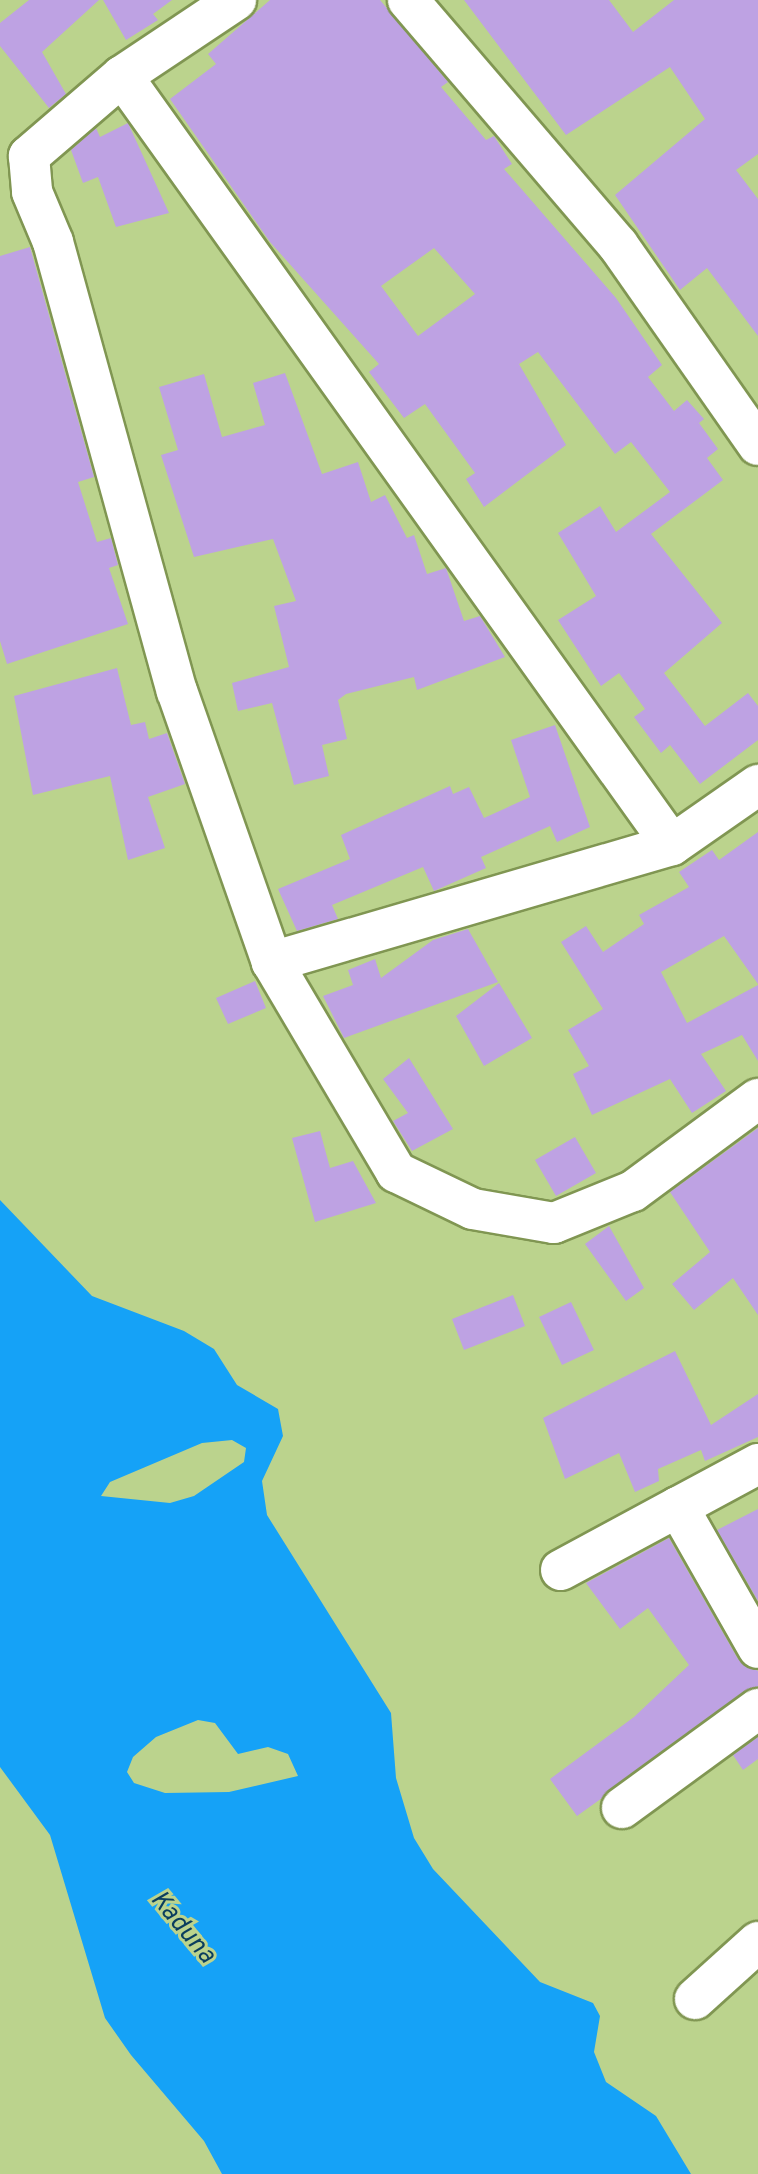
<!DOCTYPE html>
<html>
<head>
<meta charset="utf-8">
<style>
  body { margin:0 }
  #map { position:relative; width:758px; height:2174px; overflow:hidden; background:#bbd38d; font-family:Overpass,sans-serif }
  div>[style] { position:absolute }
  .water>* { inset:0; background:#15a2f7 }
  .building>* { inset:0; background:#bea2e3 }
  .roads { filter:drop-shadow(2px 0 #809652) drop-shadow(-2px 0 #809652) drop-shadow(0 2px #809652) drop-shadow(0 -2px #809652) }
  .minor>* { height:40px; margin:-20px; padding:0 20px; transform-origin:20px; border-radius:20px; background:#fff }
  span { translate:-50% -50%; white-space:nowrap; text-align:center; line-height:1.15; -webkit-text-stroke:6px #bbd38d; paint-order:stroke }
  .water-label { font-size:26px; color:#0a3d5e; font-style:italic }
</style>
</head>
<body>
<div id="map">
  <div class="water">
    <i style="clip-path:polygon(evenodd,0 1200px,92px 1296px,184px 1331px,214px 1349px,237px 1385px,278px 1409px,283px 1436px,262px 1481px,267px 1515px,391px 1713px,396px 1778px,414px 1838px,433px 1869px,540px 1982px,593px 2003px,600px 2016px,594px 2052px,606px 2082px,656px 2116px,691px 2174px,222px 2174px,204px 2141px,131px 2055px,105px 2018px,50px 1835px,0 1767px,0 1200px,232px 1440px,246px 1448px,244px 1462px,194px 1496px,170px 1503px,101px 1496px,110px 1482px,202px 1443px,232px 1440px,0 1200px,198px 1720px,215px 1723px,238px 1754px,268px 1747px,288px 1754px,298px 1776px,229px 1792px,165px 1793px,134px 1783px,127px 1772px,133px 1757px,156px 1737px,198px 1720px)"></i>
  </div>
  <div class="building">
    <i style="clip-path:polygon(29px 0,99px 0,42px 52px,66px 94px,49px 108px,0 46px,0 23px)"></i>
    <i style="clip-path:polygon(103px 0,172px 0,153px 14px,158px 20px,126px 40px)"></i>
    <i style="clip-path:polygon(evenodd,270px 0,380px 0,448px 82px,441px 87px,486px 140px,494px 136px,512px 164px,504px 169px,616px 298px,662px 365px,648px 377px,674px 411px,687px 400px,704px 419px,699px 423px,718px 449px,707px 458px,723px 480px,651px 534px,722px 623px,664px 673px,705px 726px,748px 693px,758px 706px,758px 740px,700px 784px,670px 745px,661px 753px,634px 717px,645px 709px,619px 673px,601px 686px,558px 620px,596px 596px,558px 533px,600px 506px,616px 532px,670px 492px,631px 442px,615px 454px,538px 352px,519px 364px,566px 445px,484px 507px,466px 479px,475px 473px,425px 404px,404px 418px,369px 372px,379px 364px,270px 242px,170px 99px,216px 64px,208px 54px,270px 0,434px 248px,475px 294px,418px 336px,381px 286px,434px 248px)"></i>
    <i style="clip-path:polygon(464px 0,609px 0,633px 32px,674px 0,758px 0,758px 154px,736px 170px,758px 199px,758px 336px,707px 268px,680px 290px,615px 195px,705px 119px,670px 67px,566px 135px)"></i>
    <i style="clip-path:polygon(128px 123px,169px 213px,116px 227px,98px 177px,83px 183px,71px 150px,96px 128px,100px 137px)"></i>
    <i style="clip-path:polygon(30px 247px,94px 477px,78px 482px,97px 542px,111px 538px,118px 565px,109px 568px,128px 624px,7px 664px,0 641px,0 256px)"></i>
    <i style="clip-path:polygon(285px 373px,322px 474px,358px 462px,371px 502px,385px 495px,407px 538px,414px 535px,427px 574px,446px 568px,464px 621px,480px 616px,505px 657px,417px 690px,414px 677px,346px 694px,338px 700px,347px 739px,322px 745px,329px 776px,294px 785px,272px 703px,238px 711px,232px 683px,289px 667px,274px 606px,296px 601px,273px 539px,194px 557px,161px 455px,178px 450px,159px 387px,204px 374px,222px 437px,265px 425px,253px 383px)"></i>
    <i style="clip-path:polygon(117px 668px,131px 725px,145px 722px,149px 739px,167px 733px,185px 784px,148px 797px,165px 848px,128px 860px,110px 776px,33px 795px,14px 696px)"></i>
    <i style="clip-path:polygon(555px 725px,590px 827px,557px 842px,550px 826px,481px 857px,486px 868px,434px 891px,423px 867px,332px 905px,338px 919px,297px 931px,278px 889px,350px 859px,341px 835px,450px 786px,453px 794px,469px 787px,484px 818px,530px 797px,511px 740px)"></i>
    <i style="clip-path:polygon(758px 832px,758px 984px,724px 936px,661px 972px,687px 1023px,758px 985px,758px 1061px,742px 1035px,701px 1054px,726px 1091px,692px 1113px,670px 1079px,592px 1115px,573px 1074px,589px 1066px,568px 1030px,603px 1009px,561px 942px,586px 926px,603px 952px,644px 924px,639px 915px,689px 887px,679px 872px,712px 850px,719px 860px)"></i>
    <i style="clip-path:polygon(468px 929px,498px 982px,344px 1038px,323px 996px,353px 985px,348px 970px,375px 959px,381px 978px,433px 940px)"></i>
    <i style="clip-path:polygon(255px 981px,266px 1008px,228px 1024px,216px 998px)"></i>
    <i style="clip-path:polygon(499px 983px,532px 1038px,484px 1066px,456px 1016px)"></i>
    <i style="clip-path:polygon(409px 1058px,453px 1129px,412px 1151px,393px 1121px,408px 1113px,383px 1079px)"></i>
    <i style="clip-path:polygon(758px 1128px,758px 1315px,733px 1278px,694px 1310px,672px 1284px,710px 1252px,670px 1192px)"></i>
    <i style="clip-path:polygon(320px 1131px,330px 1168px,353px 1161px,376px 1203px,315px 1222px,292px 1138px)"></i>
    <i style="clip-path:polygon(575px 1137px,596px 1173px,556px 1196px,535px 1160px)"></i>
    <i style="clip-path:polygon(609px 1226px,644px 1288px,626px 1301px,585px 1244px)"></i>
    <i style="clip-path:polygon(513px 1295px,525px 1326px,464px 1350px,452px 1319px)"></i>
    <i style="clip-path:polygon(571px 1302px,594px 1350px,562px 1365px,539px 1317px)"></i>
    <i style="clip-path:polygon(675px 1351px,711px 1425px,758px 1394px,758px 1437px,705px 1461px,701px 1450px,658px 1469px,659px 1481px,635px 1492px,619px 1453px,565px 1479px,543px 1418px)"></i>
    <i style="clip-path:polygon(758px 1509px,758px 1601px,717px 1530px)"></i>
    <i style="clip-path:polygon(669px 1538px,738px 1659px,758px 1671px,758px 1686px,577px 1816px,550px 1779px,634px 1717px,689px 1665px,648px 1608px,620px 1629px,586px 1583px)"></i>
    <i style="clip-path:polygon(758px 1737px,758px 1759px,743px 1770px,733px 1755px)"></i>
  </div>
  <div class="roads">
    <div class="minor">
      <i style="left:236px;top:0;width:137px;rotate:146.3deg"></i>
      <i style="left:122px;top:76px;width:123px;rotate:139.3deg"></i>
      <i style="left:29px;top:156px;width:36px;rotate:85deg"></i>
      <i style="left:32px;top:192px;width:54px;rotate:67.2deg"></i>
      <i style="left:53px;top:242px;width:466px;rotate:74.6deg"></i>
      <i style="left:177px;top:691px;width:287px;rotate:70.7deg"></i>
      <i style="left:272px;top:962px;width:244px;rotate:59.4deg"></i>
      <i style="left:396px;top:1172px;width:85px;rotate:25.7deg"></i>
      <i style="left:473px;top:1209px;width:82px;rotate:9.8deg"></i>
      <i style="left:554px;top:1223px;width:85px;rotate:-22.1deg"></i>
      <i style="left:633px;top:1191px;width:155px;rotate:-36.4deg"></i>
      <i style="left:408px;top:0;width:323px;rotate:49.4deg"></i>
      <i style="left:618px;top:245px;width:244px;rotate:55deg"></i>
      <i style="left:122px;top:76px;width:945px;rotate:54.43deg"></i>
      <i style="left:672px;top:845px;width:417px;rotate:163.7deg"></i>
      <i style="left:672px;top:845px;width:105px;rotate:-34.9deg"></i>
      <i style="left:758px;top:1464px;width:91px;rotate:151.7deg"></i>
      <i style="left:678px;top:1507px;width:162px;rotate:60.4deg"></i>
      <i style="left:561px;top:1570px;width:133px;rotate:-28.3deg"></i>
      <i style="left:622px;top:1808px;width:168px;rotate:-36.1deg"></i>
      <i style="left:695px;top:1999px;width:85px;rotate:-42.1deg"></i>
    </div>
  </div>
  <div class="water-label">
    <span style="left:182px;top:1928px;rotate:50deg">Kaduna</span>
  </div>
</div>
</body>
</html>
